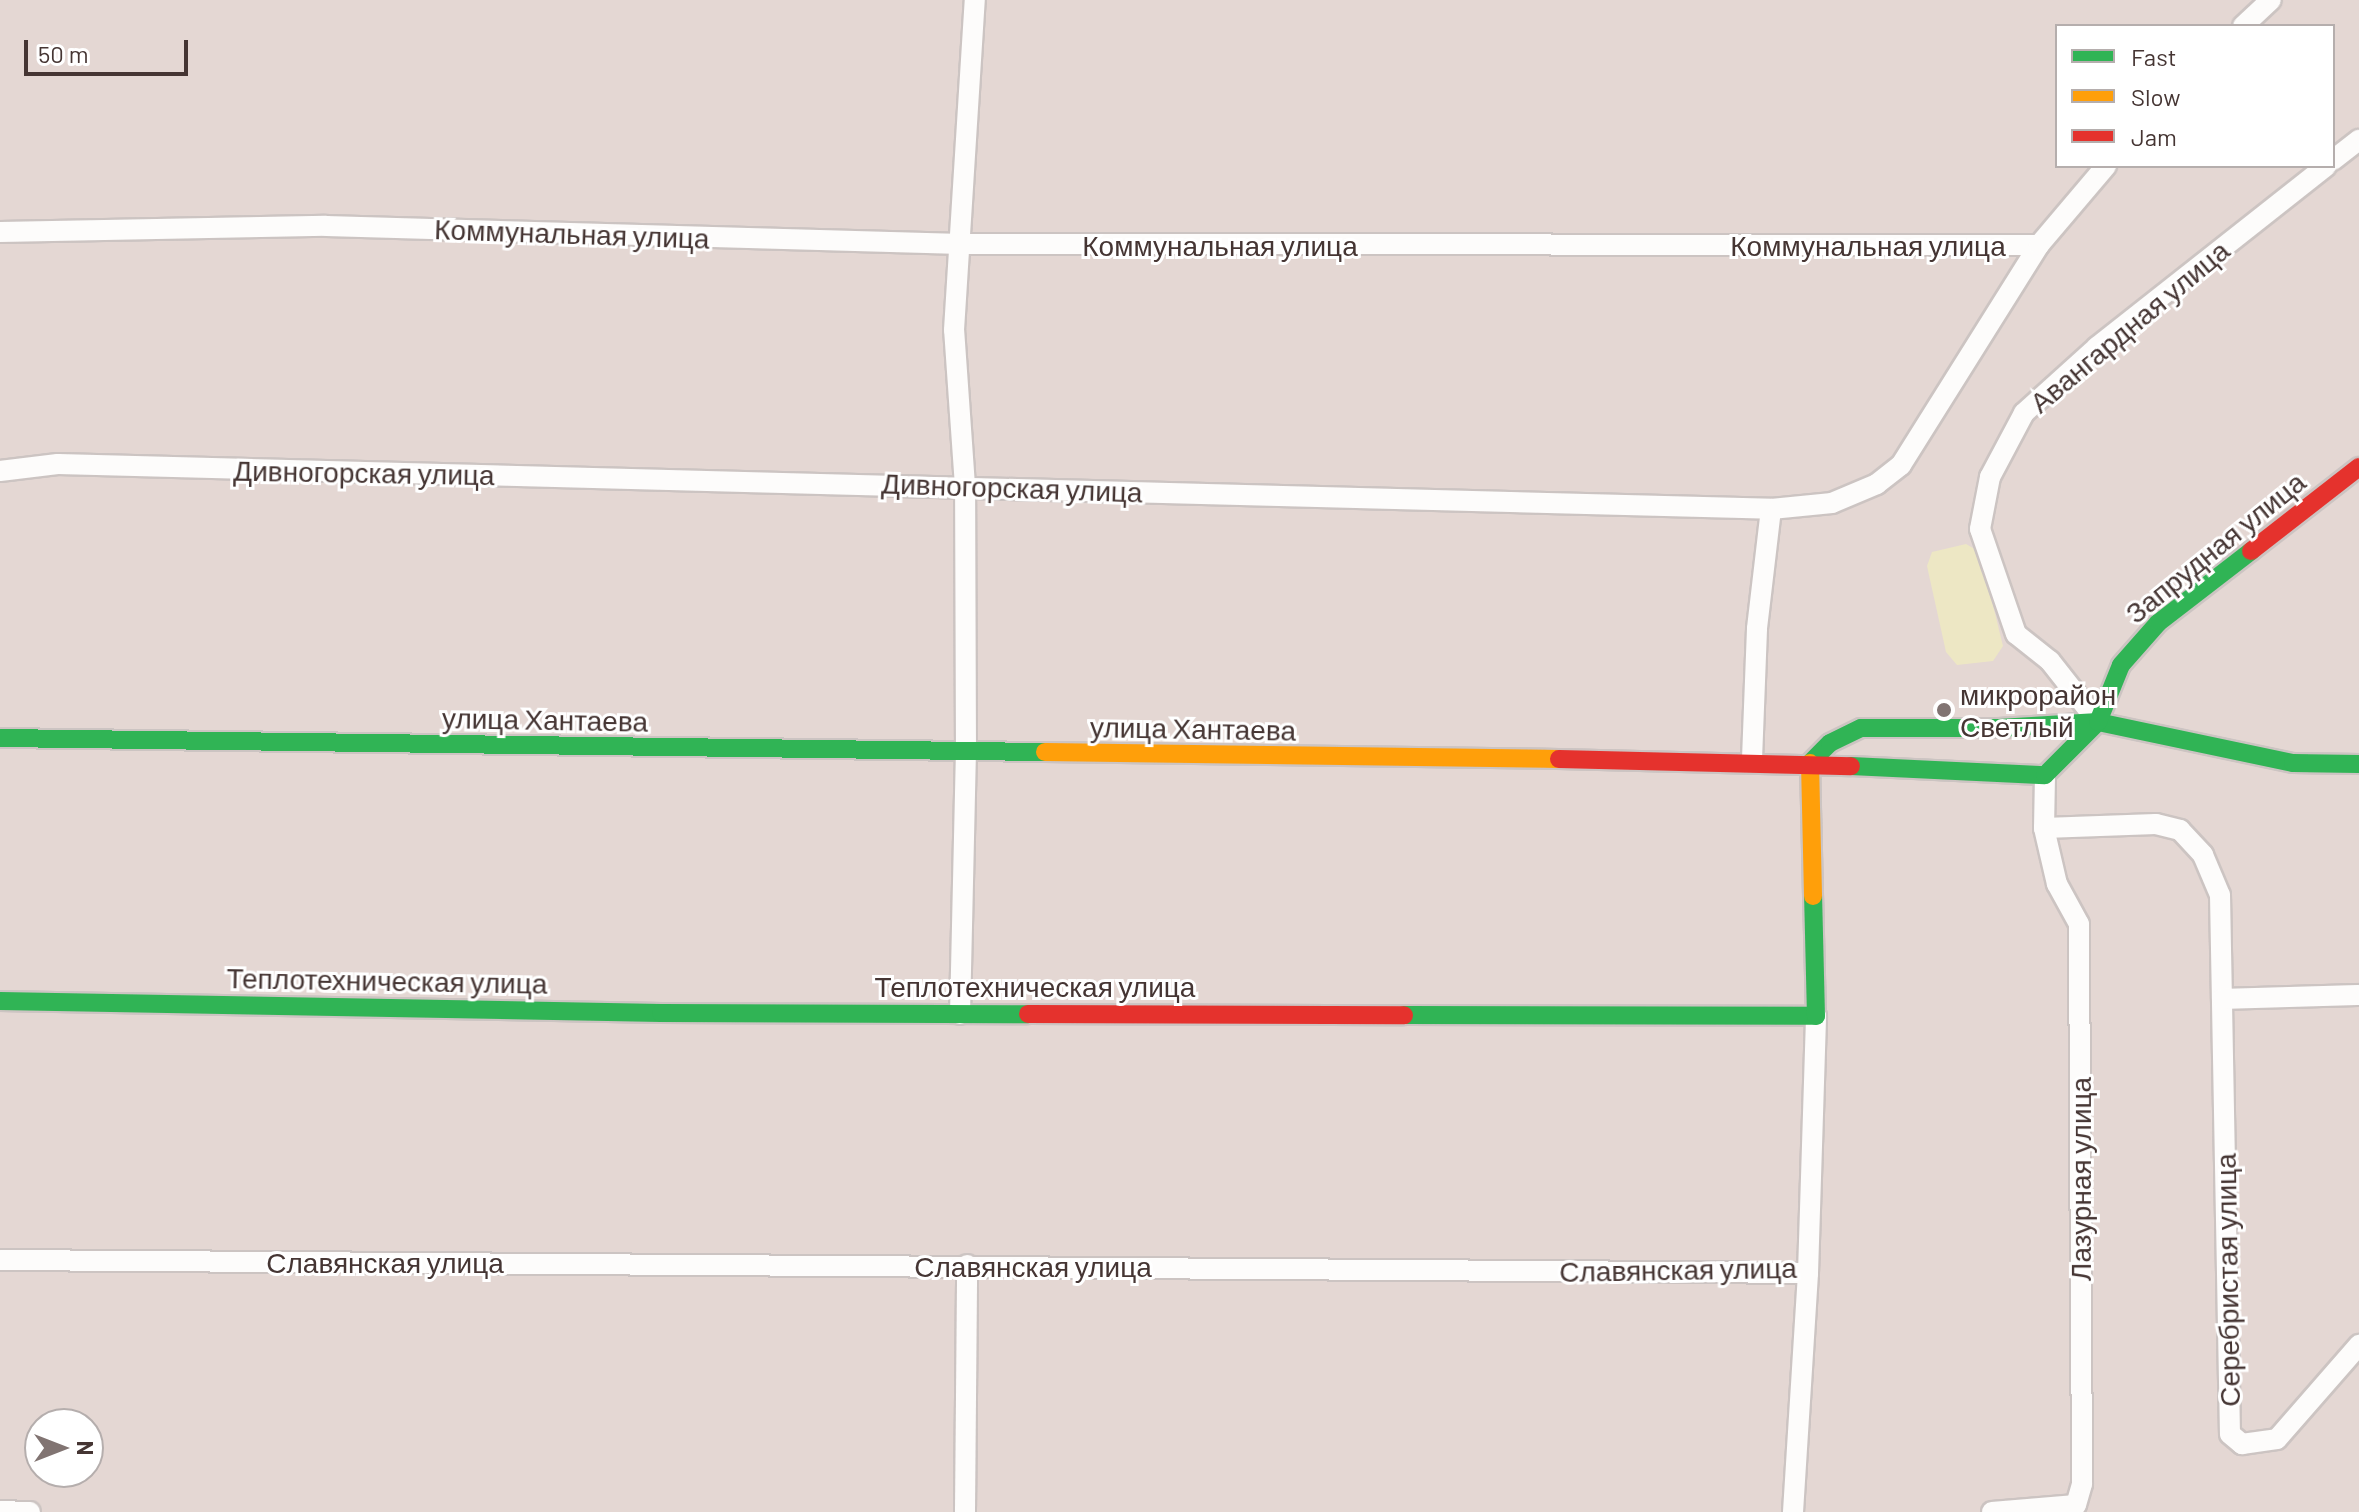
<!DOCTYPE html>
<html>
<head>
<meta charset="utf-8">
<style>
  body { margin:0 }
  #map { position:relative; width:2359px; height:1512px; overflow:hidden; background:#f0e8e6; font-family:Barlow,sans-serif }
  div>[style] { position:absolute }
  .residential>* { inset:0; background:#e4d7d3 }
  .green>* { inset:0; background:#ede7c4 }
  .roads { filter:drop-shadow(2px 0 #ccc4c2) drop-shadow(-2px 0 #ccc4c2) drop-shadow(0 2px #ccc4c2) drop-shadow(0 -2px #ccc4c2) }
  .street>* { height:20px; margin:-10px; padding:0 10px; transform-origin:10px; border-radius:10px; background:#fdfcfb }
  .fast>* { height:18px; margin:-9px; padding:0 9px; transform-origin:9px; border-radius:9px; background:#30b455 }
  .slow>* { height:18px; margin:-9px; padding:0 9px; transform-origin:9px; border-radius:9px; background:#ff9f0a }
  .jam>* { height:18px; margin:-9px; padding:0 9px; transform-origin:9px; border-radius:9px; background:#e5322d }
  .dots>* { width:22px; height:22px; translate:-50% -50%; box-sizing:border-box; border:4px solid #fff; border-radius:50% }
  span { translate:-50% -50%; white-space:nowrap; text-align:center; line-height:1.15; -webkit-text-stroke:6px #fff; paint-order:stroke }
  .street-label { font-size:28px; color:#453533 }
  .poi-label { font-size:28px; color:#453533 }
  .left { translate:0 -50%; text-align:left }
  .legend { position:absolute; left:2055px; top:24px; width:280px; height:144px; box-sizing:border-box; background:#fff; border:2px solid #b5aead; margin:0; padding:10px 14px; list-style:none; font-size:24px; color:#453533 }
  .legend li { display:flex; align-items:center; gap:16px; height:40px }
  .legend b { width:40px; border:2px solid #b5aead }
  .north { position:absolute; left:24px; top:1408px; width:80px; height:80px; box-sizing:border-box; background:#fff; border:2px solid #b5aead; border-radius:50%; rotate:90deg; font-size:22px; font-weight:700; line-height:32px; text-align:center; color:#453533 }
  .north::after { content:''; display:block; margin:auto; width:28px; height:36px; background:#817472; clip-path:polygon(50% 0,100% 100%,50% 72%,0 100%) }
  .scale { position:absolute; left:24px; top:40px; width:164px; height:36px; box-sizing:border-box; border:4px solid #453533; border-top:0; padding-left:10px; font-size:24px; line-height:28px; white-space:nowrap; color:#453533; -webkit-text-stroke:6px #fff; paint-order:stroke }
</style>
</head>
<body>
<div id="map">
  <div class="residential">
    <i style="clip-path:polygon(evenodd,0 0,2359px 0,2359px 1512px,0 1512px,0 0,2057px 26px,2333px 26px,2333px 166px,2057px 166px,2057px 26px,0 0,40px 1424px,88px 1424px,88px 1472px,40px 1472px,40px 1424px)"></i>
  </div>
  <div class="green">
    <i style="clip-path:polygon(1966px 544px,1980px 552px,2003px 646px,1993px 661px,1957px 665px,1946px 652px,1927px 566px,1932px 552px)"></i>
  </div>
  <div class="roads">
    <div class="street">
      <i style="left:2243px;top:26px;width:38px;rotate:-43deg"></i>
      <i style="left:2333px;top:160px;width:33px;rotate:-38deg"></i>
      <i style="left:0;top:232px;width:326px;rotate:-1.1deg"></i>
      <i style="left:326px;top:226px;width:636px;rotate:1.62deg"></i>
      <i style="left:962px;top:244px;width:1077px;rotate:0.05deg"></i>
      <i style="left:2039px;top:245px;width:260px;rotate:122.1deg"></i>
      <i style="left:1901px;top:465px;width:31px;rotate:142deg"></i>
      <i style="left:1877px;top:484px;width:49px;rotate:157.1deg"></i>
      <i style="left:1832px;top:503px;width:61px;rotate:174.4deg"></i>
      <i style="left:2039px;top:245px;width:104px;rotate:-49.7deg"></i>
      <i style="left:0;top:471px;width:58px;rotate:-6.9deg"></i>
      <i style="left:58px;top:464px;width:1714px;rotate:1.5deg"></i>
      <i style="left:1771px;top:509px;width:121px;rotate:96.7deg"></i>
      <i style="left:1757px;top:629px;width:133px;rotate:92.2deg"></i>
      <i style="left:2098px;top:722px;width:78px;rotate:-128.2deg"></i>
      <i style="left:2050px;top:661px;width:43px;rotate:-141.5deg"></i>
      <i style="left:2016px;top:634px;width:111px;rotate:-108.9deg"></i>
      <i style="left:1980px;top:529px;width:53px;rotate:-79.1deg"></i>
      <i style="left:1990px;top:477px;width:72px;rotate:-62deg"></i>
      <i style="left:2024px;top:413px;width:98px;rotate:-42.1deg"></i>
      <i style="left:2097px;top:347px;width:292px;rotate:-38.3deg"></i>
      <i style="left:2044px;top:828px;width:112px;rotate:-2deg"></i>
      <i style="left:2156px;top:824px;width:25px;rotate:14deg"></i>
      <i style="left:2180px;top:830px;width:34px;rotate:47deg"></i>
      <i style="left:2203px;top:855px;width:43px;rotate:67deg"></i>
      <i style="left:2220px;top:895px;width:539px;rotate:88.94deg"></i>
      <i style="left:2230px;top:1434px;width:16px;rotate:40deg"></i>
      <i style="left:2242px;top:1444px;width:35px;rotate:-8deg"></i>
      <i style="left:2277px;top:1439px;width:125px;rotate:-48.9deg"></i>
      <i style="left:2222px;top:999px;width:137px;rotate:-1.7deg"></i>
      <i style="left:960px;top:1014px;width:261px;rotate:-88.7deg"></i>
      <i style="left:966px;top:753px;width:267px;rotate:-90.2deg"></i>
      <i style="left:965px;top:486px;width:156px;rotate:-94deg"></i>
      <i style="left:954px;top:330px;width:331px;rotate:-86.4deg"></i>
      <i style="left:0;top:1260px;width:1808px;rotate:0.41deg"></i>
      <i style="left:1808px;top:1273px;width:257px;rotate:-88.2deg"></i>
      <i style="left:0;top:1511px;width:30px;rotate:2deg"></i>
      <i style="left:965px;top:1512px;width:247px;rotate:-89.5deg"></i>
      <i style="left:1793px;top:1512px;width:239px;rotate:-86.4deg"></i>
      <i style="left:1992px;top:1512px;width:84px;rotate:-4.8deg"></i>
      <i style="left:2076px;top:1505px;width:22px;rotate:-74deg"></i>
      <i style="left:2082px;top:1484px;width:560px;rotate:-90.31deg"></i>
      <i style="left:2079px;top:924px;width:46px;rotate:-118.8deg"></i>
      <i style="left:2057px;top:884px;width:57px;rotate:-103.1deg"></i>
      <i style="left:2044px;top:828px;width:53px;rotate:-88.9deg"></i>
    </div>
    <div class="fast">
      <i style="left:0;top:738px;width:1045px;rotate:0.77deg"></i>
      <i style="left:1810px;top:763px;width:28px;rotate:-45deg"></i>
      <i style="left:1830px;top:743px;width:34px;rotate:-26deg"></i>
      <i style="left:1861px;top:728px;width:138px"></i>
      <i style="left:1999px;top:728px;width:99px;rotate:-3.5deg"></i>
      <i style="left:2098px;top:722px;width:199px;rotate:11.9deg"></i>
      <i style="left:2293px;top:763px;width:66px;rotate:0.9deg"></i>
      <i style="left:1851px;top:766px;width:194px;rotate:2.7deg"></i>
      <i style="left:2045px;top:775px;width:75px;rotate:-45deg"></i>
      <i style="left:2098px;top:722px;width:61px;rotate:-68deg"></i>
      <i style="left:2121px;top:665px;width:56px;rotate:-48.6deg"></i>
      <i style="left:2158px;top:623px;width:118px;rotate:-37.7deg"></i>
      <i style="left:0;top:1001px;width:661px;rotate:1.04deg"></i>
      <i style="left:661px;top:1013px;width:367px;rotate:0.2deg"></i>
      <i style="left:1404px;top:1015px;width:412px;rotate:0.1deg"></i>
      <i style="left:1816px;top:1016px;width:120px;rotate:-91.4deg"></i>
    </div>
    <div class="slow">
      <i style="left:1045px;top:752px;width:514px;rotate:0.78deg"></i>
      <i style="left:1810px;top:763px;width:133px;rotate:88.7deg"></i>
    </div>
    <div class="jam">
      <i style="left:2251px;top:551px;width:137px;rotate:-37.9deg"></i>
      <i style="left:1559px;top:759px;width:292px;rotate:1.4deg"></i>
      <i style="left:1028px;top:1014px;width:376px;rotate:0.2deg"></i>
    </div>
  </div>
  <div class="dots">
    <i style="left:1944px;top:710px;background:#817472"></i>
  </div>
  <div class="street-label">
    <span style="left:572px;top:233px;rotate:2deg">Коммунальная улица</span>
    <span style="left:1220px;top:245px">Коммунальная улица</span>
    <span style="left:1868px;top:245px">Коммунальная улица</span>
    <span style="left:2129px;top:326px;rotate:-40deg">Авангардная улица</span>
    <span style="left:364px;top:472px;rotate:1deg">Дивногорская улица</span>
    <span style="left:1012px;top:487px;rotate:2deg">Дивногорская улица</span>
    <span style="left:2215px;top:547px;rotate:-39deg">Запрудная улица</span>
    <span style="left:545px;top:719px;rotate:1deg">улица Хантаева</span>
    <span style="left:1193px;top:728px;rotate:1deg">улица Хантаева</span>
    <span style="left:387px;top:980px;rotate:1deg">Теплотехническая улица</span>
    <span style="left:1035px;top:986px">Теплотехническая улица</span>
    <span style="left:2080px;top:1179px;rotate:-90deg">Лазурная улица</span>
    <span style="left:385px;top:1262px">Славянская улица</span>
    <span style="left:1033px;top:1266px">Славянская улица</span>
    <span style="left:1678px;top:1269px;rotate:-1deg">Славянская улица</span>
    <span style="left:2227px;top:1280px;rotate:-91deg">Серебристая улица</span>
  </div>
  <div class="poi-label">
    <span class="left" style="left:1960px;top:710px">микрорайон<br>Светлый</span>
  </div>
  <ul class="legend">
  <li><b style="height:10px;background:#30b455"></b>Fast</li>
  <li><b style="height:10px;background:#ff9f0a"></b>Slow</li>
  <li><b style="height:10px;background:#e5322d"></b>Jam</li>
  </ul>
  <div class="north">N</div>
  <div class="scale">50 m</div>
</div>
</body>
</html>
